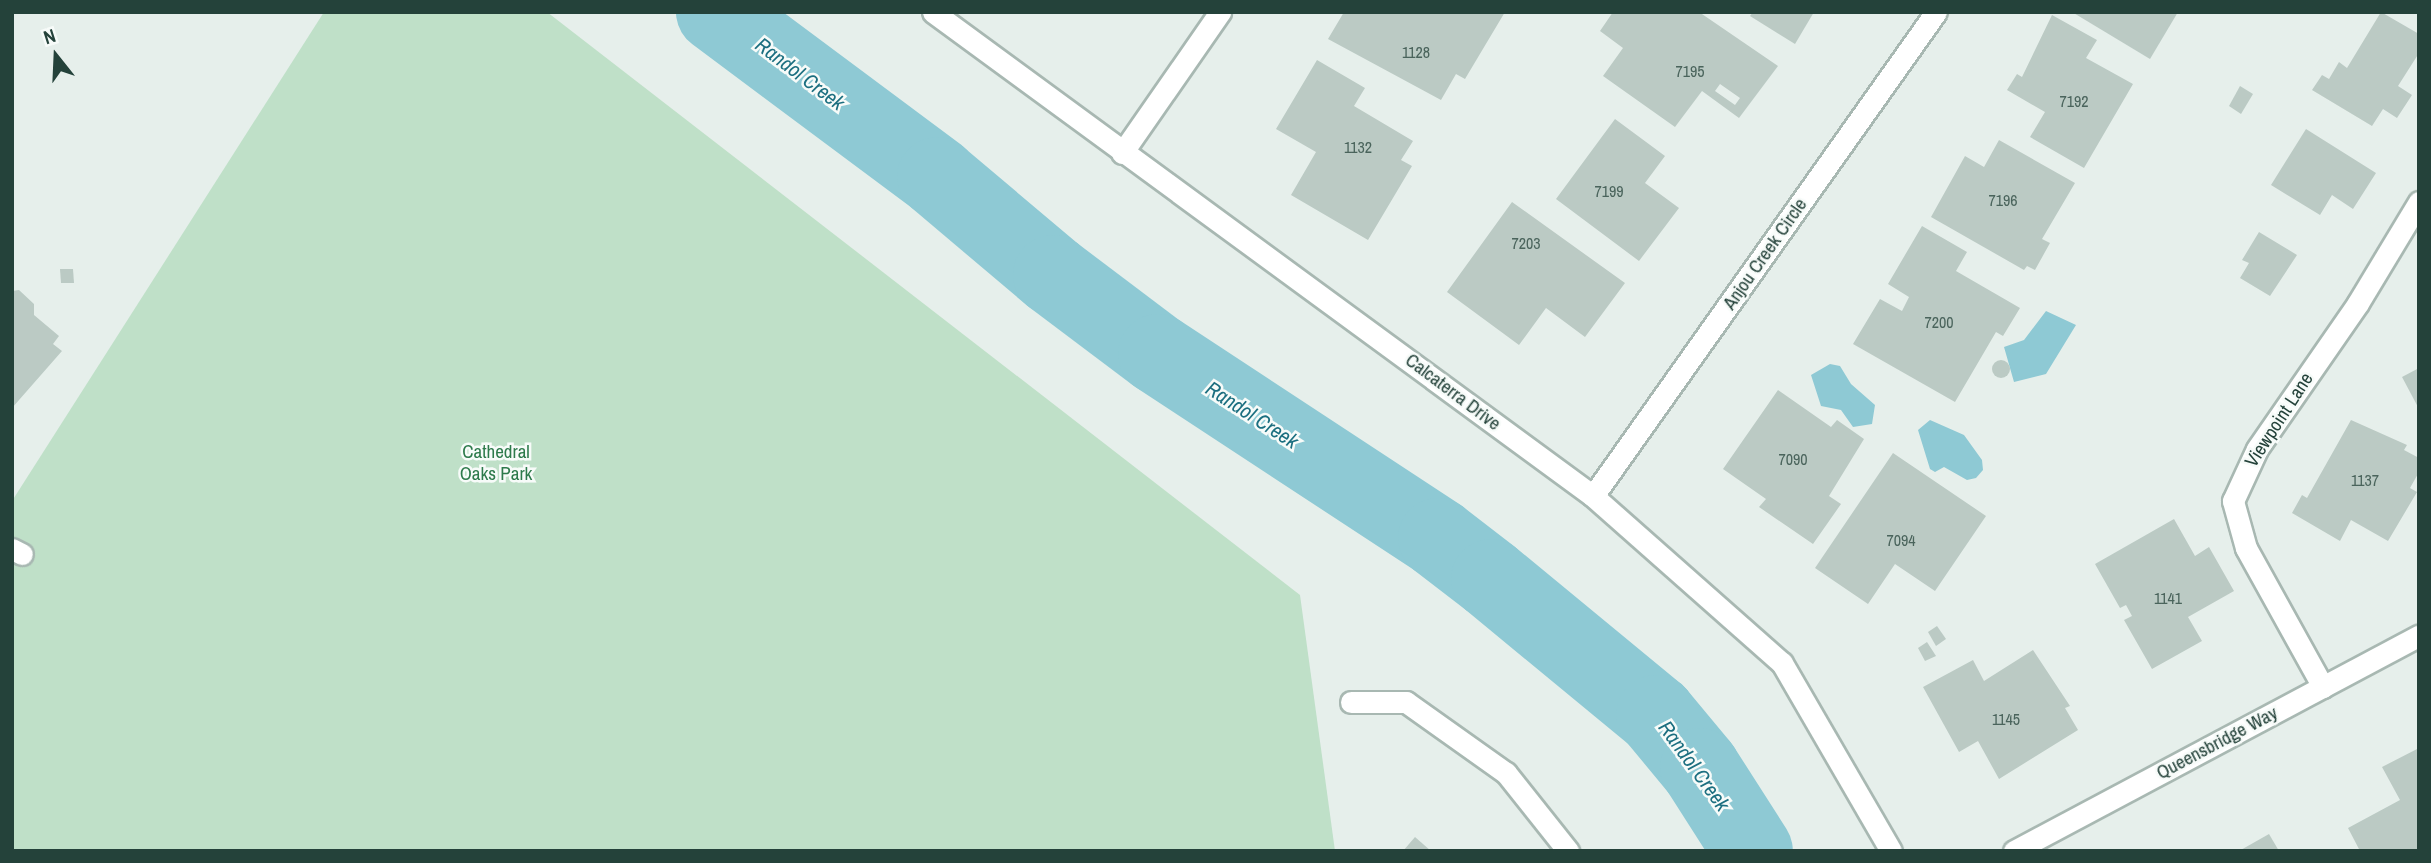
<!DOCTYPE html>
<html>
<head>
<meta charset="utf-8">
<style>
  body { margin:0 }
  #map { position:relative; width:2431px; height:863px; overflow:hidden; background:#e6efeb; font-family:"Archivo Narrow",sans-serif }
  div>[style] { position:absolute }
  .green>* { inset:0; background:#bfe0c8 }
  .water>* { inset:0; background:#8ec9d4 }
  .river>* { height:80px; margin:-40px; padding:0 40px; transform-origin:40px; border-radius:40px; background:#8ec9d4 }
  .building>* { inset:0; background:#bbcac4 }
  .round { border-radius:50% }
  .roads { filter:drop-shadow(2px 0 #a8b8b2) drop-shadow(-2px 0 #a8b8b2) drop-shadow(0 2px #a8b8b2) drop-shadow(0 -2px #a8b8b2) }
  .street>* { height:21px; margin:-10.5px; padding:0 10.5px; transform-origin:10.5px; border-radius:10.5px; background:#fff }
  span { translate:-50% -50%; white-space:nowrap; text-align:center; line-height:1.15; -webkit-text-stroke:5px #f7fbf9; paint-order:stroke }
  .number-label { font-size:16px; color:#4a645c }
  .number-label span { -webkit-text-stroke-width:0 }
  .street-label { font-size:19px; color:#24423a }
  .park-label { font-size:19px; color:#2d7a4b }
  .water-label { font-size:21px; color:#1c6f80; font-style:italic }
  .frame { position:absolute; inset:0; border:14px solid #24423a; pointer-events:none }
  .north { position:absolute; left:21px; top:21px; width:70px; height:70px; -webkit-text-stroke:5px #f7fbf9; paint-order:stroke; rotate:342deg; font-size:19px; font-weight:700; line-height:28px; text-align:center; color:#24423a }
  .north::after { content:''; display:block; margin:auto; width:24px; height:32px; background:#24423a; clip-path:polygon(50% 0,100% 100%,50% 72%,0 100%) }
</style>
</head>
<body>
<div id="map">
  <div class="green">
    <i style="clip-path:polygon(324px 12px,547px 12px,1300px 595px,1335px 851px,12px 851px,12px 501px)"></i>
  </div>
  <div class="water">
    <i style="clip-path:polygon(2046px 311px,2076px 325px,2046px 374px,2014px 382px,2004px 347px,2024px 340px)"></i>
    <i style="clip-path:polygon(1830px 364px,1840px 366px,1851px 384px,1875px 405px,1872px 424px,1853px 427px,1841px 410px,1821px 406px,1811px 375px)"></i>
    <i style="clip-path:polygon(1930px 420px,1964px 435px,1982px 460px,1983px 470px,1976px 478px,1967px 480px,1944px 467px,1935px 472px,1930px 469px,1918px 430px)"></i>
  </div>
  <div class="river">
    <i style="left:716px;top:12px;width:276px;rotate:36.7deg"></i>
    <i style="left:937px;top:177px;width:152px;rotate:40.2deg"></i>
    <i style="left:1053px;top:275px;width:131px;rotate:37deg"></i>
    <i style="left:1158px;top:354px;width:335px;rotate:33.3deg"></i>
    <i style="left:1438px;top:538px;width:67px;rotate:37.7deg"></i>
    <i style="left:1491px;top:579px;width:214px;rotate:39.5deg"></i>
    <i style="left:1656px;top:715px;width:69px;rotate:50.3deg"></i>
    <i style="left:1700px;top:768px;width:98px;rotate:57.4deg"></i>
  </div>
  <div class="building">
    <i style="clip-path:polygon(1344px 12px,1505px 12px,1465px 79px,1456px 74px,1441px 100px,1328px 39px)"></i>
    <i style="clip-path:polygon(evenodd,1613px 12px,1699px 12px,1778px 66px,1739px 118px,1702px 91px,1675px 127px,1603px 76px,1623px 48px,1600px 31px,1613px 12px,1720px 84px,1740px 98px,1735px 105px,1715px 91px,1720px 84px)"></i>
    <i style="clip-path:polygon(1753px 12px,1814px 12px,1795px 44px,1750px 16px)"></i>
    <i style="clip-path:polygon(2072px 12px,2178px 12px,2150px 59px)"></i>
    <i style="clip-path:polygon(2381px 12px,2419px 34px,2419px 53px,2398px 86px,2412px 95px,2397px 118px,2383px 109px,2372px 126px,2312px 90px,2322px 75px,2329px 79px,2339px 62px,2347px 68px)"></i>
    <i style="clip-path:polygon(2052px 15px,2097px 40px,2086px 58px,2133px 84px,2084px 168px,2030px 137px,2045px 112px,2007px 90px,2017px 74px,2022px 77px)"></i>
    <i style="clip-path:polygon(1317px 60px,1365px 88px,1354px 106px,1413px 141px,1401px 160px,1412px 166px,1368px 240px,1291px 195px,1316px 152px,1276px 129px)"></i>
    <i style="clip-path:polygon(2240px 86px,2253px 94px,2241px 114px,2229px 106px)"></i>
    <i style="clip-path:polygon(1615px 119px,1665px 156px,1645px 183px,1679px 208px,1639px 261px,1556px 199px)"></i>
    <i style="clip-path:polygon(2306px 129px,2376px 173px,2353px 209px,2332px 195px,2320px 215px,2271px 185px)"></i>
    <i style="clip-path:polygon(1999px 140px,2075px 183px,2042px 239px,2050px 243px,2035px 270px,2027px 266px,2024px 270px,1931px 217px,1965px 156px,1984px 167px)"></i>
    <i style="clip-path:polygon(1512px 202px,1625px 283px,1585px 337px,1546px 308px,1519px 345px,1447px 292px)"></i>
    <i style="clip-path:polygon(1922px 226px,1967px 252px,1956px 271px,2020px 308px,2003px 336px,1996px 332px,1955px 402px,1853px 344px,1880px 299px,1902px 311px,1909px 297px,1888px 284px)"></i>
    <i style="clip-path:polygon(2259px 232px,2297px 255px,2270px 296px,2240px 278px,2249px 263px,2242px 260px)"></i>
    <i style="clip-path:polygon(60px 269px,73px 269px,74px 283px,61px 283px)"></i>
    <i style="clip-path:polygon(19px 290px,34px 304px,34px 315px,59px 336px,53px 344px,62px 351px,12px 408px,12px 291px)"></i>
    <i class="round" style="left:1992px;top:360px;width:18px;height:18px"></i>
    <i style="clip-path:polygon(2419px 368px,2419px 409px,2402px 377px)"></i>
    <i style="clip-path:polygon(1778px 390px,1831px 427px,1837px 420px,1864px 439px,1829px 496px,1841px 504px,1813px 544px,1759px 507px,1766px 499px,1723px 469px)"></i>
    <i style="clip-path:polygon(2351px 420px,2407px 445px,2404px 450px,2419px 458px,2419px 472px,2410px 488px,2417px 492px,2388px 541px,2351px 520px,2340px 541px,2292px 513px,2302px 495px,2307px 498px)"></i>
    <i style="clip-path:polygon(1893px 453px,1986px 516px,1935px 591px,1895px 564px,1868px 604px,1815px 568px)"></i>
    <i style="clip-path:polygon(2174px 519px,2195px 556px,2209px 547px,2234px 591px,2188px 617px,2202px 641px,2152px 669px,2124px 620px,2132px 616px,2126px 605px,2120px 608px,2095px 564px)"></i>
    <i style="clip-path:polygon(1937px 626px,1946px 639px,1936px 646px,1928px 632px)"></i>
    <i style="clip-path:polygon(1927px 642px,1936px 656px,1925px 661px,1918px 648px)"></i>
    <i style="clip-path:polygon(2033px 650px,2070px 706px,2065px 708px,2078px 730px,1999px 779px,1978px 741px,1959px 752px,1923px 687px,1973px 660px,1984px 681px)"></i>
    <i style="clip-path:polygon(2419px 748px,2419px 851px,2360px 851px,2348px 828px,2400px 800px,2382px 767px)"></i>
    <i style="clip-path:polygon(2269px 834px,2279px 851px,2239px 851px)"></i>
    <i style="clip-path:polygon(1415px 837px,1431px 851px,1403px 851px)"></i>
  </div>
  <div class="roads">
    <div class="street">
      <i style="left:933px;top:12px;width:818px;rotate:36.25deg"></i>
      <i style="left:1593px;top:496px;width:252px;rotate:41.5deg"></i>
      <i style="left:1782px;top:663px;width:217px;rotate:59.9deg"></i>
      <i style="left:1122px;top:153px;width:172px;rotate:-55.2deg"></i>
      <i style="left:1593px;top:496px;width:593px;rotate:-54.68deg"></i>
      <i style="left:12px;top:549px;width:11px;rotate:27deg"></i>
      <i style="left:2323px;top:687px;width:159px;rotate:-119deg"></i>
      <i style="left:2246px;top:548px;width:49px;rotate:-105.5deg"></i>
      <i style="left:2233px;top:501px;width:57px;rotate:-65.2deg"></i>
      <i style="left:2257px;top:449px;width:178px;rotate:-55.3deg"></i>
      <i style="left:2358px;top:303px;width:118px;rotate:-58.9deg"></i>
      <i style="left:1351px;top:702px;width:55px"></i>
      <i style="left:1406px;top:702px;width:123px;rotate:35.4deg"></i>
      <i style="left:1506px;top:773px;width:100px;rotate:51.5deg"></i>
      <i style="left:2014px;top:851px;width:459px;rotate:-28deg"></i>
    </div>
  </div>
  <div class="number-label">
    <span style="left:1416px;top:52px">1128</span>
    <span style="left:1690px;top:71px">7195</span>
    <span style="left:2074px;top:101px">7192</span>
    <span style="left:1358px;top:147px">1132</span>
    <span style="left:1609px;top:191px">7199</span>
    <span style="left:2003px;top:200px">7196</span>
    <span style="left:1526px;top:243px">7203</span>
    <span style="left:1939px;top:322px">7200</span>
    <span style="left:1793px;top:459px">7090</span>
    <span style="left:2365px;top:480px">1137</span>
    <span style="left:1901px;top:540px">7094</span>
    <span style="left:2168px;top:598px">1141</span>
    <span style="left:2006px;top:719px">1145</span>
  </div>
  <div class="street-label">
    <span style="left:1765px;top:254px;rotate:-55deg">Anjou Creek Circle</span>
    <span style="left:1453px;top:392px;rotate:37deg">Calcaterra Drive</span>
    <span style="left:2279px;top:420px;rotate:-57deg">Viewpoint Lane</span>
    <span style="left:2217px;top:743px;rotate:-28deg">Queensbridge Way</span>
  </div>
  <div class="park-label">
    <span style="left:496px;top:463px">Cathedral<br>Oaks Park</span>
  </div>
  <div class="water-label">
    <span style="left:800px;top:74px;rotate:37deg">Randol Creek</span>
    <span style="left:1252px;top:415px;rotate:33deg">Randol Creek</span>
    <span style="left:1694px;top:766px;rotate:54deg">Randol Creek</span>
  </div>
  <div class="frame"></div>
  <div class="north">N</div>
</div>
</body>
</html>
